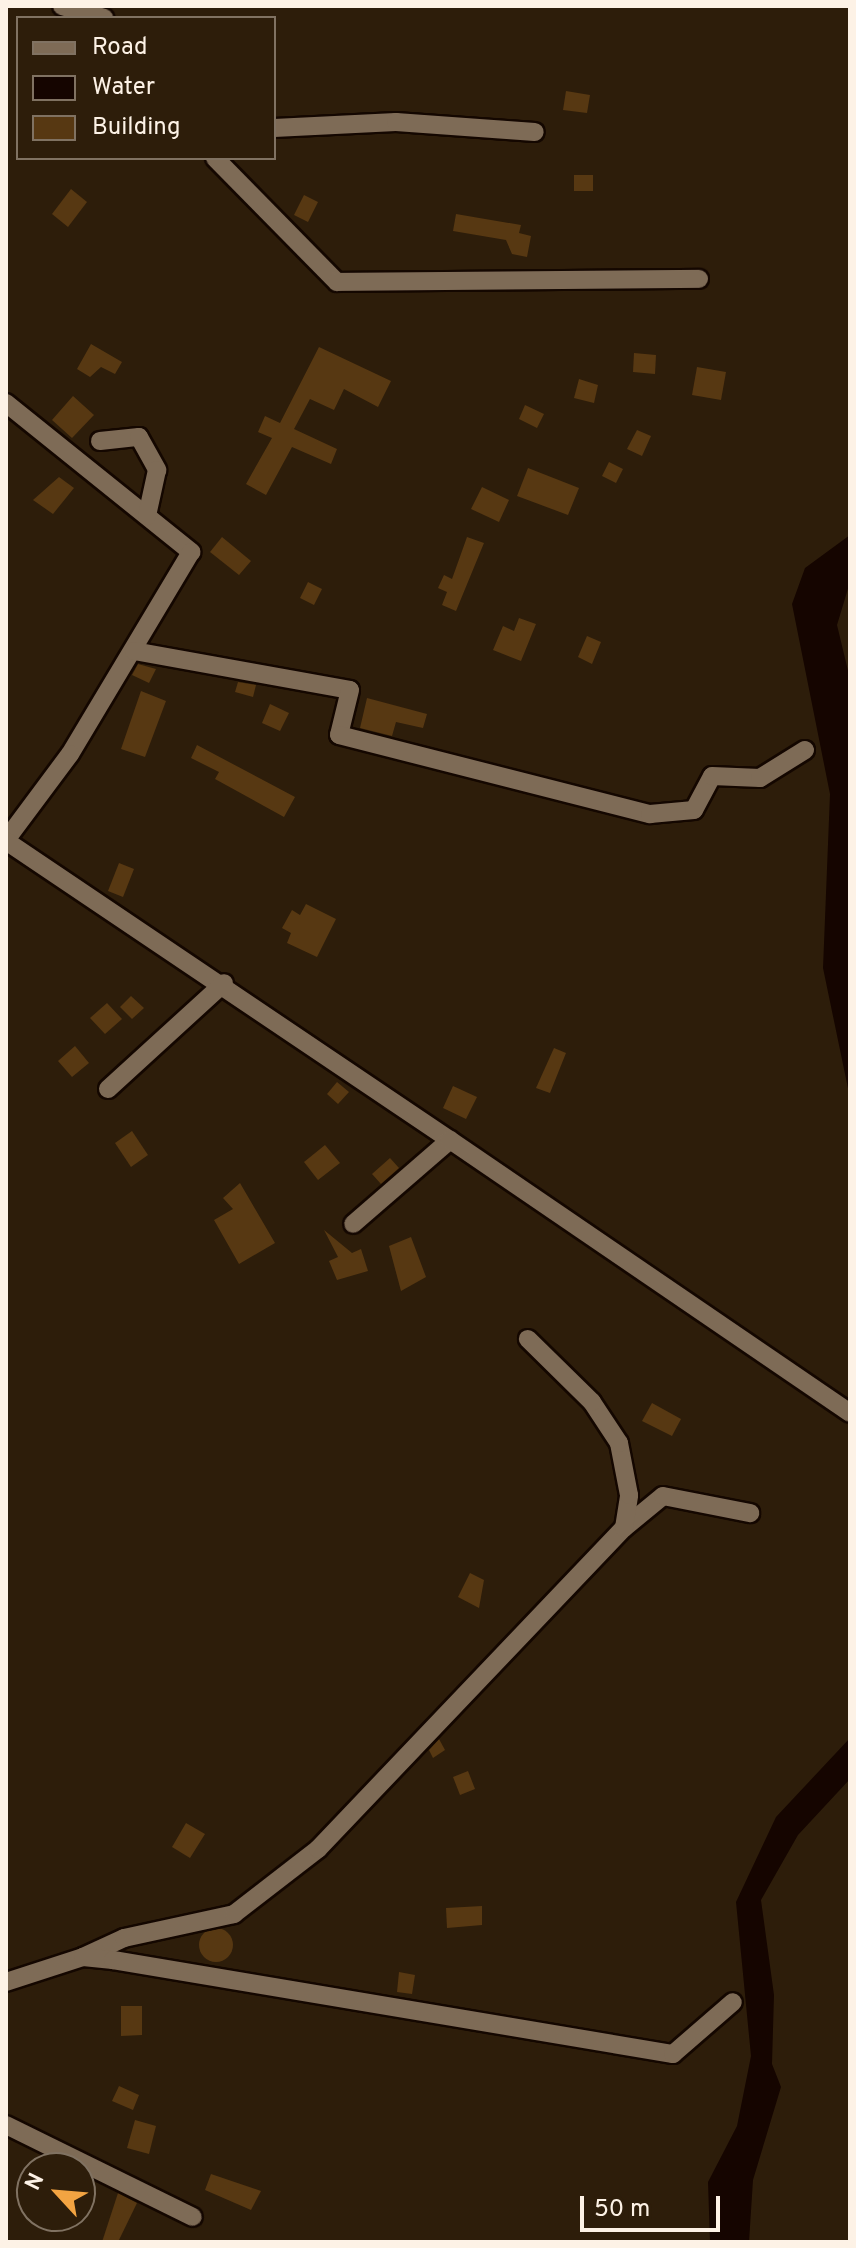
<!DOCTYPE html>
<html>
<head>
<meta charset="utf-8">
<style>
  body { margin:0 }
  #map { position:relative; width:856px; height:2248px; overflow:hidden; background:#2d1d0a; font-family:Overpass,sans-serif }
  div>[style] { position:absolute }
  .water>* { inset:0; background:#150500 }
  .building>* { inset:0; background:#573812 }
  .round { border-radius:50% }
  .roads { filter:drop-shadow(2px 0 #140700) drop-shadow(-2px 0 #140700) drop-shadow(0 2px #140700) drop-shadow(0 -2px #140700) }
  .minor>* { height:18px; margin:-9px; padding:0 9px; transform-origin:9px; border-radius:9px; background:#7e6b56 }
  span { translate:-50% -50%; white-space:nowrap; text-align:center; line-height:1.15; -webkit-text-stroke:8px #2d1d0a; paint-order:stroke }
  .frame { position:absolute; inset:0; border:8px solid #fdf2e6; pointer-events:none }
  .legend { position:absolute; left:16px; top:16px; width:260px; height:144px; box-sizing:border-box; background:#2d1d0a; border:2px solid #807262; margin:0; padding:10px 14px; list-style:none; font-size:24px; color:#fdf2e6 }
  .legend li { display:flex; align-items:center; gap:16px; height:40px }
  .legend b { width:40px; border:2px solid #807262 }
  .north { position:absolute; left:16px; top:2152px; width:80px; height:80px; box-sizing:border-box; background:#2d1d0a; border:2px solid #807262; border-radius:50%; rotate:296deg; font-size:22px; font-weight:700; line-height:32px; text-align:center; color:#fdf2e6 }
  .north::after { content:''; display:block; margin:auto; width:28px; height:36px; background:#f3a442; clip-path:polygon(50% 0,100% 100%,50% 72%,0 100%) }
  .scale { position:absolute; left:580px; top:2196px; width:140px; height:36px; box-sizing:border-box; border:4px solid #fdf2e6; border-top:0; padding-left:10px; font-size:24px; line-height:28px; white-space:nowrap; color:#fdf2e6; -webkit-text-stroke:6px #2d1d0a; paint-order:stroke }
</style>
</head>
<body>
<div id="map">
  <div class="water">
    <i style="clip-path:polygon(850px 535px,850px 582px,837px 625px,850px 679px,850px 1098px,823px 968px,830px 794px,792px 604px,805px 568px)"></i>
    <i style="clip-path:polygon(850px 1738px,850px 1779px,798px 1835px,761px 1900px,774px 1995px,772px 2064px,781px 2087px,753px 2180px,749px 2242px,710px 2242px,708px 2182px,737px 2126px,751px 2056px,736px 1902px,776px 1817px)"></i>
  </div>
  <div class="building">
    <i style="clip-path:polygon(566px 91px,590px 95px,587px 113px,563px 110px)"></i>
    <i style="clip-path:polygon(574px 175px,593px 175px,593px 191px,574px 191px)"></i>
    <i style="clip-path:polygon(71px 189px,87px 202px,68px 227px,52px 214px)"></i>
    <i style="clip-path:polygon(304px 195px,318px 202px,308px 222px,294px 215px)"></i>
    <i style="clip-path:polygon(456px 214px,521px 225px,519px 233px,531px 236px,527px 257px,512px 254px,506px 240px,453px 231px)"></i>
    <i style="clip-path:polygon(91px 344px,122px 362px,115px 374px,101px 367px,90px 377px,77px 369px)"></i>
    <i style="clip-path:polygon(319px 347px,391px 381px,378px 407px,344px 389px,334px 410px,310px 399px,294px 429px,337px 449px,331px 464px,292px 447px,266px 495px,246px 484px,272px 438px,258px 432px,265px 416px,280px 423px)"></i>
    <i style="clip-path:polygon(634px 353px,656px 355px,655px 374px,633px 372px)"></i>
    <i style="clip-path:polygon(697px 367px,726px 372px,721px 400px,692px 395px)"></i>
    <i style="clip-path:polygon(579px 379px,598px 385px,594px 403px,574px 398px)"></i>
    <i style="clip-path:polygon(73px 396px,94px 415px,72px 438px,52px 420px)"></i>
    <i style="clip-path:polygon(525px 405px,544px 414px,537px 428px,519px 419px)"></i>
    <i style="clip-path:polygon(637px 430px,651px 436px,642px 456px,627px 449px)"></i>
    <i style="clip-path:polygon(609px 462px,623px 469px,616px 483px,602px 476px)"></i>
    <i style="clip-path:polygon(528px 468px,579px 488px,568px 515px,517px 496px)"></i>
    <i style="clip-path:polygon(59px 477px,74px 488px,53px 514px,33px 500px)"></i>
    <i style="clip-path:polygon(482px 487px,509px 500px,499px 522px,471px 509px)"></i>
    <i style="clip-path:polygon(222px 537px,251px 561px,239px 575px,210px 552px)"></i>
    <i style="clip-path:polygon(467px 537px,484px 543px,456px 611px,442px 605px,447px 592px,438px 588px,444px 575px,452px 579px)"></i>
    <i style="clip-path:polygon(308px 582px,322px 589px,314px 605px,300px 598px)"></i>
    <i style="clip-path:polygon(519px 618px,536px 624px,521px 661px,493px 650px,503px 626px,514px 631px)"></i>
    <i style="clip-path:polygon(587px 636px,601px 642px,592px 664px,578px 657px)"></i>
    <i style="clip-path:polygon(138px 664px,156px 669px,149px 683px,132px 675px)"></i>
    <i style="clip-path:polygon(238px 682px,256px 685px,253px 697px,235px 692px)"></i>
    <i style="clip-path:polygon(141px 691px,166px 701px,145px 757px,121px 749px)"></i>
    <i style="clip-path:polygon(367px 698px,427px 714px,423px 728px,396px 722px,392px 736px,360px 728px)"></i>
    <i style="clip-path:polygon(270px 704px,289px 713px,280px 731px,262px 723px)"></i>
    <i style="clip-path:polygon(197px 745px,295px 797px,284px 817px,215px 779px,219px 772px,191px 758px)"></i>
    <i style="clip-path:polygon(119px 863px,134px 869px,123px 897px,108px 891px)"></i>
    <i style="clip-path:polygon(306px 904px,336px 919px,317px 957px,287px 943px,291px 933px,282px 928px,292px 910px,300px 915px)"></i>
    <i style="clip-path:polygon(131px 996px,144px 1008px,132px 1019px,120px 1007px)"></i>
    <i style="clip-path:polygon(107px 1003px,122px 1019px,105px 1034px,90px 1018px)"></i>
    <i style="clip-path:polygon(75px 1046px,89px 1063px,72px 1077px,58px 1061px)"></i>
    <i style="clip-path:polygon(554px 1048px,566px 1053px,550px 1093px,536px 1088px)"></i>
    <i style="clip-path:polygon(337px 1082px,349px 1092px,338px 1104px,327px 1094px)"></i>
    <i style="clip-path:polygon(453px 1086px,477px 1097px,466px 1119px,443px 1108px)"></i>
    <i style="clip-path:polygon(132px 1131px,148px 1155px,131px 1167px,115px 1143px)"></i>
    <i style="clip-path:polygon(325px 1145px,340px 1163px,318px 1180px,304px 1162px)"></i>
    <i style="clip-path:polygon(390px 1158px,399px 1168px,381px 1184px,372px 1174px)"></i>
    <i style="clip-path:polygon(240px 1183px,275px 1243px,239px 1264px,214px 1220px,233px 1209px,223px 1198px)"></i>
    <i style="clip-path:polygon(324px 1230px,352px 1253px,361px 1249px,368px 1271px,337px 1280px,329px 1261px,338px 1257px)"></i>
    <i style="clip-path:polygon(411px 1237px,426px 1277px,401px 1291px,389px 1246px)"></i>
    <i style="clip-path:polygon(652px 1403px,681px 1419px,672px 1436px,642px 1421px)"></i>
    <i style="clip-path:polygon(470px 1573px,484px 1580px,479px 1608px,458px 1597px)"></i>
    <i style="clip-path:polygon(439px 1739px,445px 1750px,433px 1758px,429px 1750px)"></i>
    <i style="clip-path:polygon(468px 1771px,475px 1789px,460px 1795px,453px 1777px)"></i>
    <i style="clip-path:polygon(186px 1823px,205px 1834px,190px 1858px,172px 1847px)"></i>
    <i style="clip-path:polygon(482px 1906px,482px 1925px,447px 1928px,446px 1908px)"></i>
    <i class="round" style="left:199px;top:1928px;width:34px;height:34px"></i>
    <i style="clip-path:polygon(399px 1972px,415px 1975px,412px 1994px,397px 1992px)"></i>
    <i style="clip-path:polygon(121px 2006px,142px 2006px,142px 2035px,121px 2036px)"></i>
    <i style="clip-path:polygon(119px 2086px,139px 2095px,133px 2110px,112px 2101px)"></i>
    <i style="clip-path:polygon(135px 2120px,156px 2126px,149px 2154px,127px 2148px)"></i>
    <i style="clip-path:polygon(211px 2174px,261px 2191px,251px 2210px,205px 2190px)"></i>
    <i style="clip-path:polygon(118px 2193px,137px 2203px,118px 2242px,102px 2242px)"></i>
  </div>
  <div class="roads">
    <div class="minor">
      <i style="left:62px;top:6px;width:44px;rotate:15.9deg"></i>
      <i style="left:274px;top:128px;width:122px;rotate:-2.8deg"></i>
      <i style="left:396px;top:122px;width:139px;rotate:4.1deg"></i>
      <i style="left:215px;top:158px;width:174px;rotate:45.5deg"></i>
      <i style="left:337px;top:282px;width:362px;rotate:-0.5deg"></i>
      <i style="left:6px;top:403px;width:238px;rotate:38.8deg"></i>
      <i style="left:191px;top:552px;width:235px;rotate:120.9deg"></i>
      <i style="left:70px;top:754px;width:107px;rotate:126.7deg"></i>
      <i style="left:100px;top:441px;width:39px;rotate:-6deg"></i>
      <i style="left:139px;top:437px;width:38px;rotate:61deg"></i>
      <i style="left:157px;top:470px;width:47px;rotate:102.3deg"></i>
      <i style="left:134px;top:651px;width:219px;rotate:10.2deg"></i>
      <i style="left:350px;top:690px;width:46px;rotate:103.7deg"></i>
      <i style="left:339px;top:735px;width:321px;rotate:14.3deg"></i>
      <i style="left:650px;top:814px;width:44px;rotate:-5.2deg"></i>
      <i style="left:694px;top:810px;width:38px;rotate:-62deg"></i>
      <i style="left:712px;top:776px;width:48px;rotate:2.4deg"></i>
      <i style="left:760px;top:778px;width:53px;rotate:-31.9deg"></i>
      <i style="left:6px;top:841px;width:535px;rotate:33.96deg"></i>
      <i style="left:450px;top:1140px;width:128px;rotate:139.1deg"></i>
      <i style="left:108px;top:1089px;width:157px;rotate:-42.4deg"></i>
      <i style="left:450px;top:1140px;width:484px;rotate:34.3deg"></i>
      <i style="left:624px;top:1528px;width:50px;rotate:-39.4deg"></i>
      <i style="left:663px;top:1496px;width:89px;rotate:11.1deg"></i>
      <i style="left:83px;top:1957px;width:45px;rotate:-24.9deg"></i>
      <i style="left:124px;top:1938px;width:113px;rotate:-12.3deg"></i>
      <i style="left:234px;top:1914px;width:106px;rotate:-37.7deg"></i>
      <i style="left:318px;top:1849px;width:443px;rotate:-46.4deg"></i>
      <i style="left:624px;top:1528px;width:33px;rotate:-81deg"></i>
      <i style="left:629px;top:1495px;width:53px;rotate:-100.9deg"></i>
      <i style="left:619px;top:1443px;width:49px;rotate:-123.4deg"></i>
      <i style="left:592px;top:1402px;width:90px;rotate:-135.5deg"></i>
      <i style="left:6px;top:1982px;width:81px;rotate:-18deg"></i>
      <i style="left:83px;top:1957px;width:30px;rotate:6deg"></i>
      <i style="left:113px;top:1960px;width:568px;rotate:9.53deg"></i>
      <i style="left:673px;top:2054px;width:79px;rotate:-40.9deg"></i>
      <i style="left:6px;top:2125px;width:208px;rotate:26.2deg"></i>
    </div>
  </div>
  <div class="frame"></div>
  <ul class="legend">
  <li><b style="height:10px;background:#7e6b56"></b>Road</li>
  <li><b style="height:22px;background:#150500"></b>Water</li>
  <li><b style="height:22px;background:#573812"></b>Building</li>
  </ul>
  <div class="north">N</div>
  <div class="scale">50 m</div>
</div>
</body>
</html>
